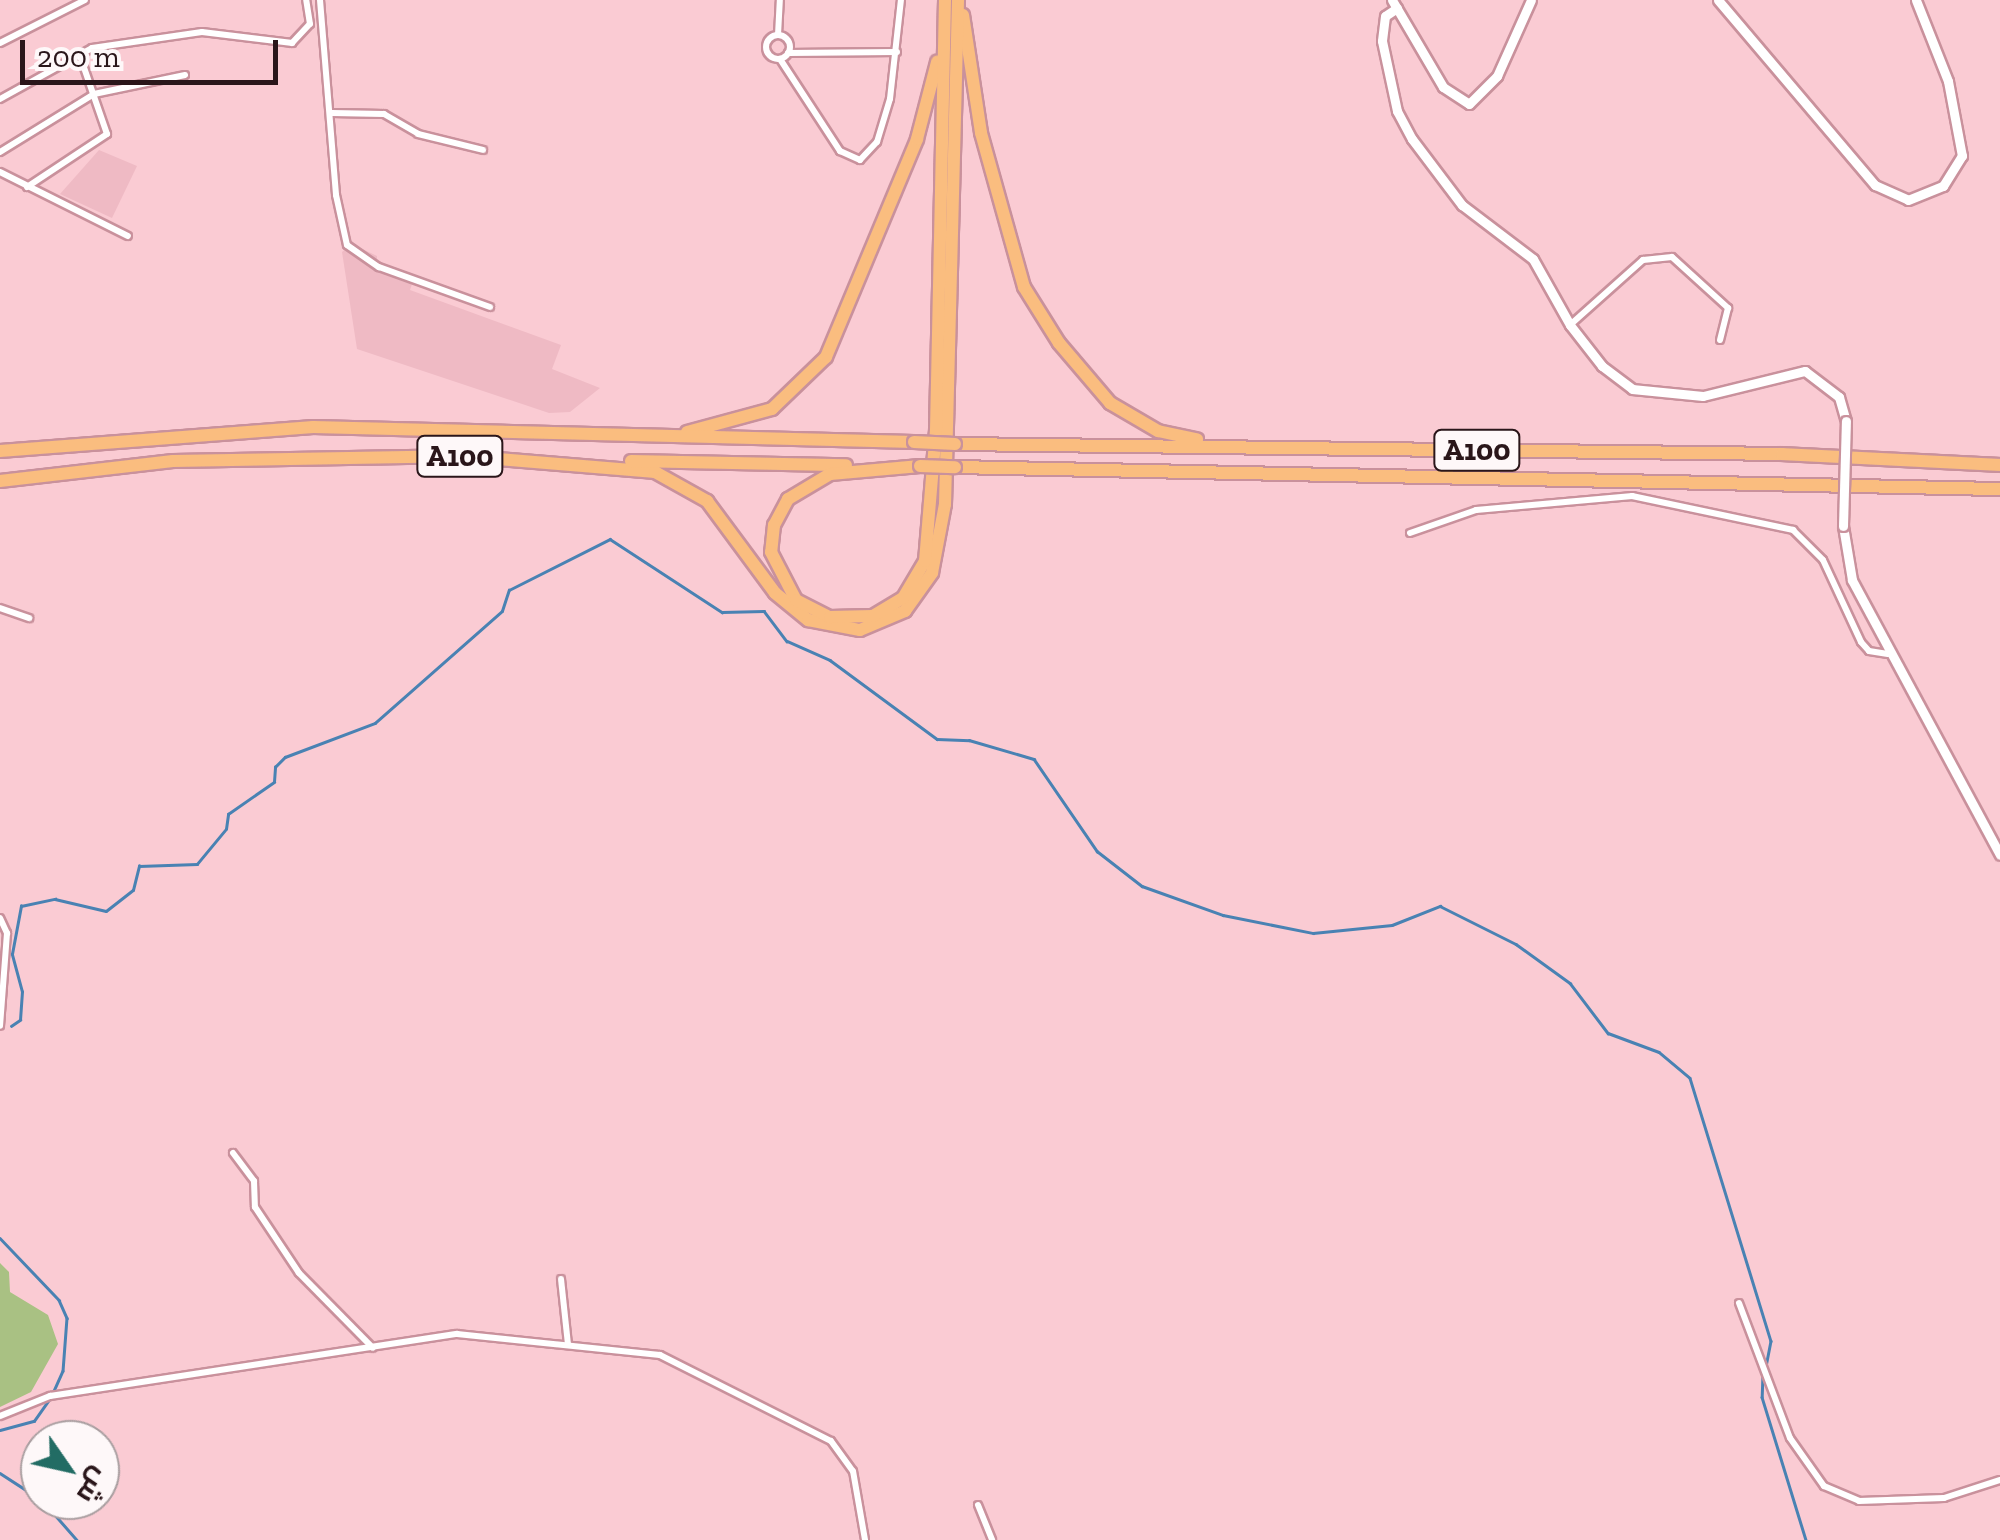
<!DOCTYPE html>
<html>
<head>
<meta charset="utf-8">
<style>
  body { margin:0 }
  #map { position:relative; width:2000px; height:1540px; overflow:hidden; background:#facbd3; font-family:"Zilla Slab",Cairo,serif }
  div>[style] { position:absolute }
  .built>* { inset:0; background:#efbac4 }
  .green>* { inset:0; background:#a9c183 }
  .stream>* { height:2.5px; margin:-1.25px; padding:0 1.25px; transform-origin:1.25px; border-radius:1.25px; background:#4982b3 }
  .roads { filter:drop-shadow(2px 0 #c9919c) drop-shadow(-2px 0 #c9919c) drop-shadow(0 2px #c9919c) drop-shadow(0 -2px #c9919c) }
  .street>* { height:6px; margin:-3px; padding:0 3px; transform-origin:3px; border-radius:3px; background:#fff }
  .street>.ring { margin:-3px; padding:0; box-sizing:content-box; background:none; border:6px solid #fff; border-radius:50% }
  .secondary>* { height:9px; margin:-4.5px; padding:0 4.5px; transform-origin:4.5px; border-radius:4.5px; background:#fff }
  .highway>* { height:12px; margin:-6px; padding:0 6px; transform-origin:6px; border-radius:6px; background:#fabd7f }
  .bridges { filter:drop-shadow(2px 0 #c9919c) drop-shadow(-2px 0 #c9919c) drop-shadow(0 2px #c9919c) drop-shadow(0 -2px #c9919c) }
  .secondary-bridge>* { height:9px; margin:-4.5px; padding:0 4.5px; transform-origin:4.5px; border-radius:4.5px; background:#fff }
  .highway-bridge>* { height:12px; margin:-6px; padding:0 6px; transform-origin:6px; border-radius:6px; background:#fabd7f }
  span { translate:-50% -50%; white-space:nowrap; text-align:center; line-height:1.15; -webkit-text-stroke:9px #fef8f9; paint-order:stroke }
  .shield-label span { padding:2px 8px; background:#fef8f9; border:2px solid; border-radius:8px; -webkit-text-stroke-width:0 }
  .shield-label { font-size:30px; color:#2a161a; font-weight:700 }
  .north { position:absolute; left:20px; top:1420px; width:100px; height:100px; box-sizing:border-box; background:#fef8f9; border:2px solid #a99ea0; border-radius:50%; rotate:124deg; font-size:28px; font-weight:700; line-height:40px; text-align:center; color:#2a161a }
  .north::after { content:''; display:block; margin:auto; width:35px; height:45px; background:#226c64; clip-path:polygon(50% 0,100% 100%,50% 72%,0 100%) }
  .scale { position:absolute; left:20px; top:40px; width:258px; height:45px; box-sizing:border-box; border:5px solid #2a161a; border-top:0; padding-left:12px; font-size:30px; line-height:35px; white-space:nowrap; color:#2a161a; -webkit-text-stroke:8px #fef8f9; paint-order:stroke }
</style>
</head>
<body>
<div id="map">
  <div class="built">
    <i style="clip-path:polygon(99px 150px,137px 166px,112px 218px,60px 194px)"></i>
    <i style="clip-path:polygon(352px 244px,377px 256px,377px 266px,413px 281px,410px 290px,561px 345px,552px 369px,600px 388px,570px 412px,549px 413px,357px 349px,342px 252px)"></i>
  </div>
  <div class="green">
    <i style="clip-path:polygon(0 1263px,9px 1272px,10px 1292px,48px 1315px,58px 1344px,31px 1392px,0 1407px)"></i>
  </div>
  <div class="stream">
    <i style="left:11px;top:1026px;width:11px;rotate:-34deg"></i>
    <i style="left:20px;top:1020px;width:28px;rotate:-86deg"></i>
    <i style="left:22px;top:992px;width:39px;rotate:-105deg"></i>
    <i style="left:12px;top:954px;width:49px;rotate:-79.4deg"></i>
    <i style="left:21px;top:906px;width:35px;rotate:-12deg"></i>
    <i style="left:55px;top:899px;width:52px;rotate:13.2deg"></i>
    <i style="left:106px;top:911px;width:34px;rotate:-38deg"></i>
    <i style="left:133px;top:890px;width:25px;rotate:-76deg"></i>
    <i style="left:139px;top:866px;width:58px;rotate:-2deg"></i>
    <i style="left:197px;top:864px;width:45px;rotate:-50.4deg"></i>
    <i style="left:226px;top:829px;width:15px;rotate:-82deg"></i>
    <i style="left:228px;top:814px;width:56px;rotate:-34.8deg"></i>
    <i style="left:274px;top:782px;width:15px;rotate:-86deg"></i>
    <i style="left:275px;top:767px;width:14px;rotate:-45deg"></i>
    <i style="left:285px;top:757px;width:96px;rotate:-20.7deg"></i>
    <i style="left:375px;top:723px;width:169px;rotate:-41.4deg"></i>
    <i style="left:502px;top:611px;width:22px;rotate:-72deg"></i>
    <i style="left:509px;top:590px;width:113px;rotate:-26.8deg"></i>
    <i style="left:610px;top:539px;width:134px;rotate:33.1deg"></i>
    <i style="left:722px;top:612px;width:42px;rotate:-1.4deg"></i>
    <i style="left:764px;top:611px;width:38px;rotate:53deg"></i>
    <i style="left:787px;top:641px;width:47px;rotate:23.8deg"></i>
    <i style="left:830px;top:660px;width:133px;rotate:36.4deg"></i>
    <i style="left:937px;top:739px;width:32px;rotate:2deg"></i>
    <i style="left:969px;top:740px;width:68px;rotate:16.3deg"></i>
    <i style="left:1034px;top:759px;width:112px;rotate:55.6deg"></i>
    <i style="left:1097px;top:851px;width:57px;rotate:37.9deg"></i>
    <i style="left:1142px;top:886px;width:86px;rotate:19.7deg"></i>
    <i style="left:1223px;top:915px;width:92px;rotate:11.3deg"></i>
    <i style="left:1313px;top:933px;width:79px;rotate:-5.8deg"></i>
    <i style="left:1392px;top:925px;width:52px;rotate:-21.6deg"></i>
    <i style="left:1440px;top:906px;width:85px;rotate:26.6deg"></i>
    <i style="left:1516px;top:944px;width:67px;rotate:35.8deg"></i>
    <i style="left:1570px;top:983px;width:63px;rotate:52.8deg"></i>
    <i style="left:1608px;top:1033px;width:54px;rotate:20.4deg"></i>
    <i style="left:1659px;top:1052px;width:40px;rotate:40deg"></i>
    <i style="left:1690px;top:1078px;width:275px;rotate:72.9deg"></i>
    <i style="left:1771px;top:1341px;width:26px;rotate:101deg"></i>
    <i style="left:0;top:1238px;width:86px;rotate:46.4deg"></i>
    <i style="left:59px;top:1300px;width:20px;rotate:66deg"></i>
    <i style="left:67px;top:1318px;width:53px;rotate:94.3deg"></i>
    <i style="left:63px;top:1371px;width:22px;rotate:114deg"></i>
    <i style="left:1763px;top:1374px;width:23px;rotate:92deg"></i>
    <i style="left:1762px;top:1397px;width:150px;rotate:72.9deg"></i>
    <i style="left:0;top:1430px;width:35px;rotate:-15deg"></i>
    <i style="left:34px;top:1421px;width:28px;rotate:-55deg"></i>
    <i style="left:0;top:1473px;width:48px;rotate:33deg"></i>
    <i style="left:42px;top:1500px;width:53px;rotate:48.8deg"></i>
  </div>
  <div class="roads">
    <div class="street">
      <i style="left:320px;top:0;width:196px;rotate:85.3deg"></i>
      <i style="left:336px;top:195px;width:51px;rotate:77.6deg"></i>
      <i style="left:347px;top:245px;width:39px;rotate:35deg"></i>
      <i style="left:379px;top:267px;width:118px;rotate:19.8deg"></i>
      <i style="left:778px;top:35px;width:35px;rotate:-87deg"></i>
      <i class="ring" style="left:766px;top:35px;width:18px;height:18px"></i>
      <i style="left:0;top:43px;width:95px;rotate:-26.8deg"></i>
      <i style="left:788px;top:53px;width:109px;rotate:-0.5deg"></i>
      <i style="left:780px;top:59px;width:110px;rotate:56.9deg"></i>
      <i style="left:840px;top:151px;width:22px;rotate:24deg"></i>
      <i style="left:860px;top:160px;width:25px;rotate:-47deg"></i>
      <i style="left:877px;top:142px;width:45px;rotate:-73.2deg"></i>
      <i style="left:890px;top:99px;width:100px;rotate:-83.7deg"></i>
      <i style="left:0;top:99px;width:105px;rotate:-29deg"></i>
      <i style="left:92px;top:48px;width:111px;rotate:-8.3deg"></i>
      <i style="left:202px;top:32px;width:91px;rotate:7deg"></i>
      <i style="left:292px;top:43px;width:26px;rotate:-47deg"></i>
      <i style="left:310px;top:24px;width:24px;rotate:-99deg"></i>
      <i style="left:332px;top:113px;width:52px;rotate:1.1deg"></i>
      <i style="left:384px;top:114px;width:39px;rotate:30deg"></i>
      <i style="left:418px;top:134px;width:67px;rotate:13.8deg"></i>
      <i style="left:0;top:152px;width:110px;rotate:-31.7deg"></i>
      <i style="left:94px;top:94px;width:93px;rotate:-11.8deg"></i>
      <i style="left:0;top:172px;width:143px;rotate:26.6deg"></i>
      <i style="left:27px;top:187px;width:96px;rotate:-33.5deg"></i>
      <i style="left:107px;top:134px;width:86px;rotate:-109.1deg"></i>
      <i style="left:1570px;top:325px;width:98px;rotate:-41.7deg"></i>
      <i style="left:1643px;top:260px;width:29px;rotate:-6deg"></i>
      <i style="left:1672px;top:257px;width:76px;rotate:42.3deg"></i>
      <i style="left:1728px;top:308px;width:33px;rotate:104deg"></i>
      <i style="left:1410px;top:533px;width:70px;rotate:-19.2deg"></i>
      <i style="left:1476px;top:510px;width:157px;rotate:-5.1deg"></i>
      <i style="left:1632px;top:496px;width:165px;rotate:11.9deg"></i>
      <i style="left:1793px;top:530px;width:42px;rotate:45deg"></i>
      <i style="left:1823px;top:560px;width:90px;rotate:65.1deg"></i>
      <i style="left:1861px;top:642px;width:12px;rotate:48deg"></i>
      <i style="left:1869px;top:651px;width:19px;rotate:9deg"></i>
      <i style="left:0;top:608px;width:31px;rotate:19deg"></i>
      <i style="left:0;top:918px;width:17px;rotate:65deg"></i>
      <i style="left:7px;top:933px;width:93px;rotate:94.3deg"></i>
      <i style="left:233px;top:1153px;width:35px;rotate:53deg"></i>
      <i style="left:254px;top:1181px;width:26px;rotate:88deg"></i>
      <i style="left:255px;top:1207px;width:79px;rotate:56.3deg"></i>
      <i style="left:299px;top:1273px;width:105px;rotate:45.4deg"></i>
      <i style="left:561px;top:1279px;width:65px;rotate:83.9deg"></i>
      <i style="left:1739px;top:1303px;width:144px;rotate:69.3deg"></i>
      <i style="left:1790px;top:1438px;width:59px;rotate:54.7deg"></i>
      <i style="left:1824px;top:1486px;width:38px;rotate:23deg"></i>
      <i style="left:1859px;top:1501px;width:85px;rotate:-2deg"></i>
      <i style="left:1944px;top:1498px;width:59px;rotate:-17.8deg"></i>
      <i style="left:0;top:1416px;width:54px;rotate:-21.8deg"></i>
      <i style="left:50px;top:1396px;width:412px;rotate:-8.7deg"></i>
      <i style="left:457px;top:1334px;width:204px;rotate:5.9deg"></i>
      <i style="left:660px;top:1355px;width:191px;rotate:26.7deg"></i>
      <i style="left:831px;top:1441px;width:37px;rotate:54deg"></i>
      <i style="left:853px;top:1471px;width:70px;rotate:80.1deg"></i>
      <i style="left:978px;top:1505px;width:38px;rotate:68deg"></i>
    </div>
    <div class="secondary">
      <i style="left:1392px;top:0;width:101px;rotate:59.6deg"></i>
      <i style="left:1443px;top:87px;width:31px;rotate:33deg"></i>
      <i style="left:1469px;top:104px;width:40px;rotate:-45deg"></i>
      <i style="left:1497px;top:76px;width:83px;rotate:-65.9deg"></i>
      <i style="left:1718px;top:0;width:243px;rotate:49.7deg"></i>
      <i style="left:1875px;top:185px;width:36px;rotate:24deg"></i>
      <i style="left:1908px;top:200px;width:38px;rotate:-22deg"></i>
      <i style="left:1943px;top:186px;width:36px;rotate:-58deg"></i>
      <i style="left:1962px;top:156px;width:76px;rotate:-100.6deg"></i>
      <i style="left:1948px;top:81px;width:87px;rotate:-111.6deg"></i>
      <i style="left:1397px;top:8px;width:14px;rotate:146deg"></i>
      <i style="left:1385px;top:16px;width:25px;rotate:97deg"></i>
      <i style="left:1382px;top:41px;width:72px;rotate:77.9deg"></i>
      <i style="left:1397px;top:111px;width:32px;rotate:62deg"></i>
      <i style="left:1412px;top:139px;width:83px;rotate:52.9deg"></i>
      <i style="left:1462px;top:205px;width:89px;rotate:37.3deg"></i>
      <i style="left:1533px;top:259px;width:76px;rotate:60.7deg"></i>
      <i style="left:1570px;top:325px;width:52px;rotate:52deg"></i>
      <i style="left:1602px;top:366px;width:38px;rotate:37deg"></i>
      <i style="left:1632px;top:389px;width:71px;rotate:5.6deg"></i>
      <i style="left:1703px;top:396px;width:105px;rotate:-13.8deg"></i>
      <i style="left:1805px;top:371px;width:43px;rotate:37.4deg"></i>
      <i style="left:1839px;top:397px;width:25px;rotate:74deg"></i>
      <i style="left:1843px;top:526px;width:55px;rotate:80.5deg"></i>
      <i style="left:1852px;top:580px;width:312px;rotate:61.7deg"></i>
    </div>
    <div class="highway">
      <i style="left:963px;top:15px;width:119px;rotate:81.3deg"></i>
      <i style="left:981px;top:133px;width:160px;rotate:74.4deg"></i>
      <i style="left:1024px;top:287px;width:66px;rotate:58deg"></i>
      <i style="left:1059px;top:343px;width:79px;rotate:49.6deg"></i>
      <i style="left:1110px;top:403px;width:56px;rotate:30.3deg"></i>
      <i style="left:1158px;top:431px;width:40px;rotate:12deg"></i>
      <i style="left:687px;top:432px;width:88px;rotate:-15.1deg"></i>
      <i style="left:772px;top:409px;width:75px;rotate:-43.9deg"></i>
      <i style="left:826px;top:357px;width:236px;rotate:-67.3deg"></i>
      <i style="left:917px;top:139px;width:80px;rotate:-75.4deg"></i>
      <i style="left:955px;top:444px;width:827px;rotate:0.69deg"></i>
      <i style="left:1782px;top:454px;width:218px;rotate:2.9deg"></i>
      <i style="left:0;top:451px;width:314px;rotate:-4.4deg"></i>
      <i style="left:313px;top:427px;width:601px;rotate:1.43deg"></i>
      <i style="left:462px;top:456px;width:194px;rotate:4.7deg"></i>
      <i style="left:655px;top:472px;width:60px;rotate:29.1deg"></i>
      <i style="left:707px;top:501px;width:114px;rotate:53.5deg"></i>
      <i style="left:775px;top:593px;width:43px;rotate:39.3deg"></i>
      <i style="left:808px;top:620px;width:53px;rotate:10.9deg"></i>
      <i style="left:860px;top:630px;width:49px;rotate:-22.9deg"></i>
      <i style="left:905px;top:611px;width:47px;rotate:-54.6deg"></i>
      <i style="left:932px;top:573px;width:70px;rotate:-79.3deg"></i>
      <i style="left:945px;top:504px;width:504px;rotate:-88.52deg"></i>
      <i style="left:631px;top:461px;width:215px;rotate:1.1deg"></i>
      <i style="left:920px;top:466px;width:90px;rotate:174.9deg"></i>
      <i style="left:830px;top:474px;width:49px;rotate:149.2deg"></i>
      <i style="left:788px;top:499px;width:30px;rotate:118deg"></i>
      <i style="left:774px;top:525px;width:27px;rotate:96deg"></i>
      <i style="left:771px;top:552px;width:54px;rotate:62.5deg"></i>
      <i style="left:796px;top:600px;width:38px;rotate:27deg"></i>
      <i style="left:830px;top:617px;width:43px;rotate:-1.3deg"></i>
      <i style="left:873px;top:616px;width:35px;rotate:-31deg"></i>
      <i style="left:903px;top:598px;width:43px;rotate:-59.3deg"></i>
      <i style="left:925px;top:561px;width:131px;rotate:-85.2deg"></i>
      <i style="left:936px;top:430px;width:430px;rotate:-88.8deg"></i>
      <i style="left:955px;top:467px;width:1045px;rotate:1.21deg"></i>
      <i style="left:0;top:481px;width:174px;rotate:-6.6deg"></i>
      <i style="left:173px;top:461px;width:293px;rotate:-1deg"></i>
    </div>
  </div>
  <div class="bridges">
    <div class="secondary-bridge">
      <i style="left:1843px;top:526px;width:105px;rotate:-88.4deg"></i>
    </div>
    <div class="highway-bridge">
      <i style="left:914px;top:442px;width:41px;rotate:2.8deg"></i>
      <i style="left:920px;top:466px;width:35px;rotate:2deg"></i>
    </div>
  </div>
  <div class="shield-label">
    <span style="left:1477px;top:450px">A100</span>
    <span style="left:460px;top:456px">A100</span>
  </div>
  <div class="north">ش</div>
  <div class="scale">200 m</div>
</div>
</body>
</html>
